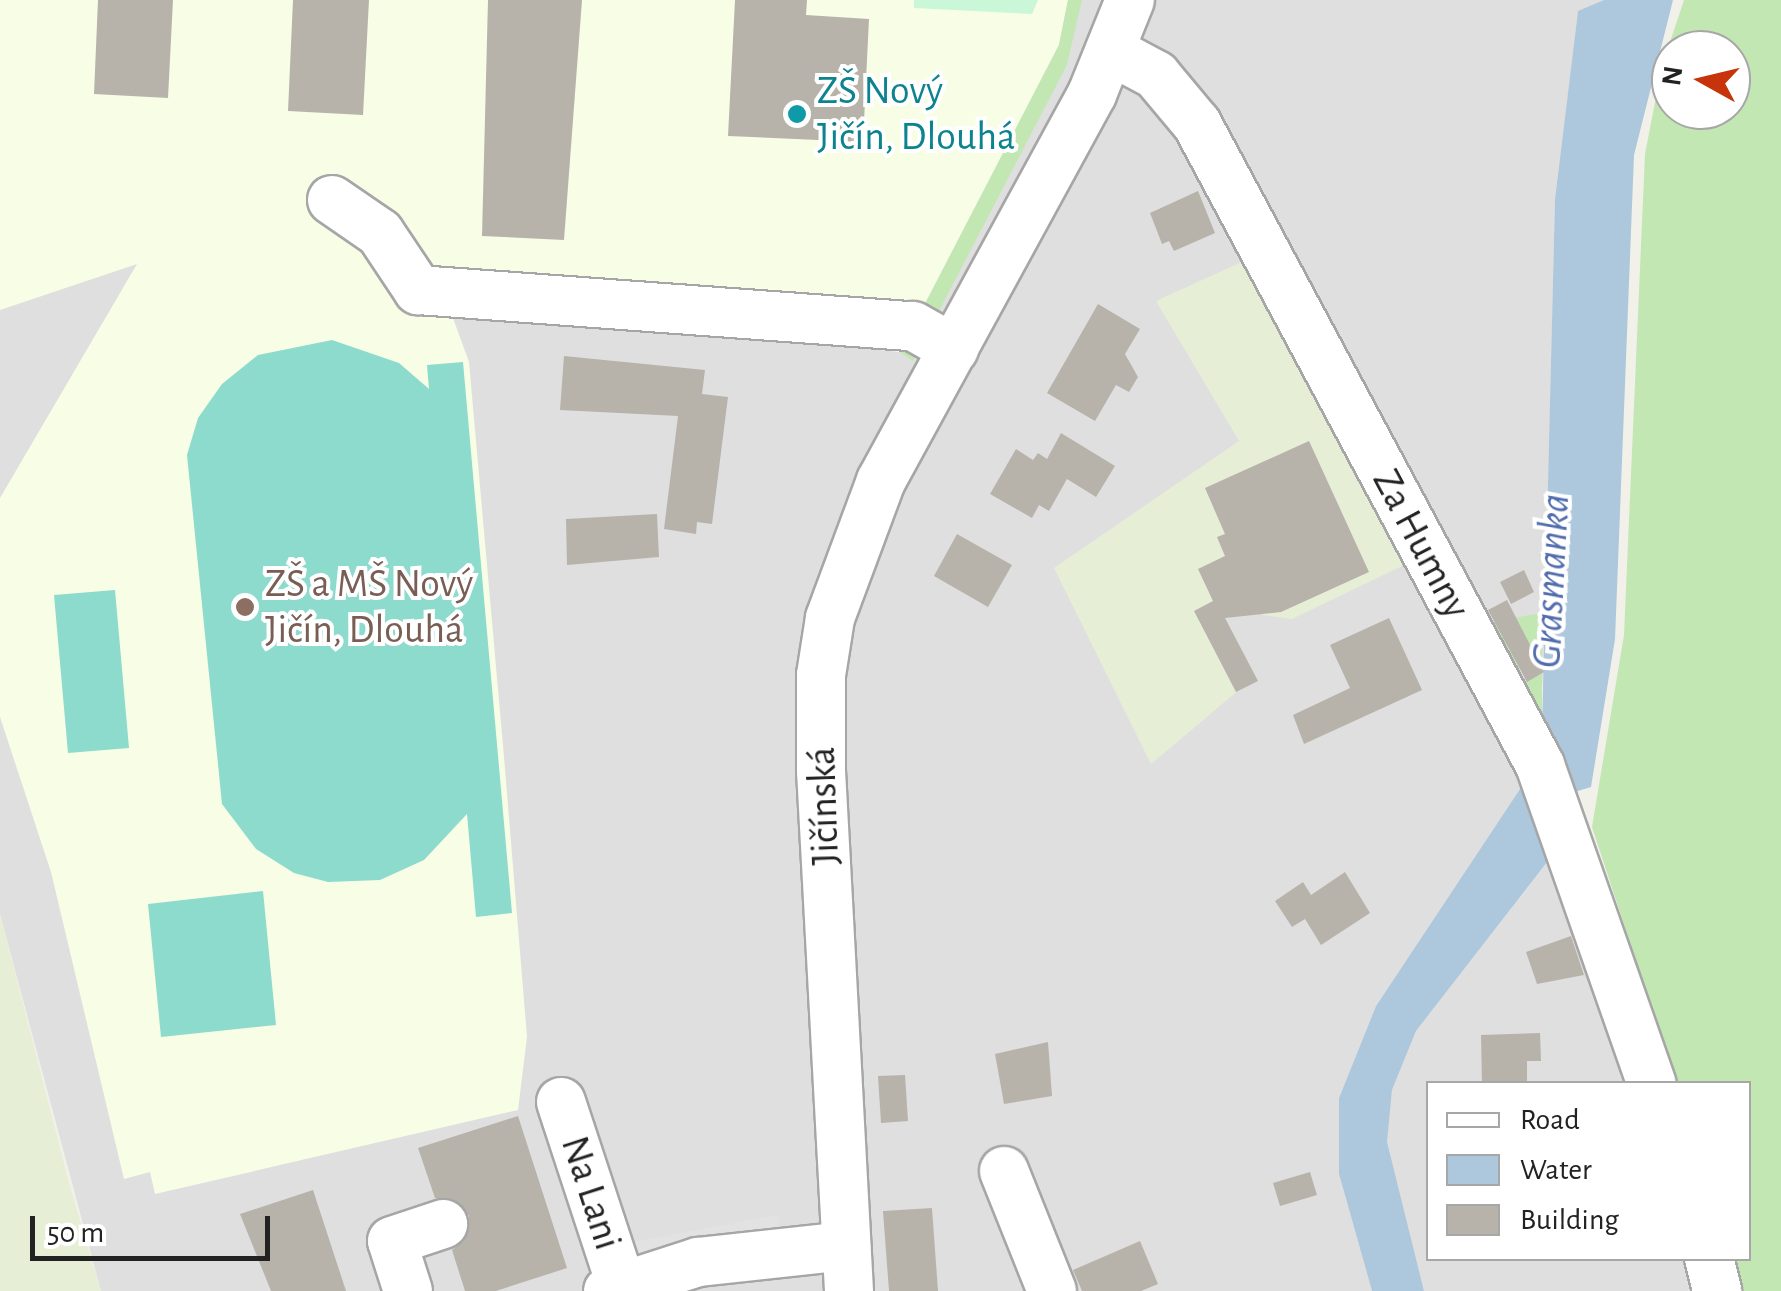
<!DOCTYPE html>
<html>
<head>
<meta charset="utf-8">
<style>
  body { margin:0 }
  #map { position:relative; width:1781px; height:1291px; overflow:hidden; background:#f1f0e9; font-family:"Alegreya Sans",sans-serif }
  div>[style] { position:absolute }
  .residential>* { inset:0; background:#e0dfdf }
  .education>* { inset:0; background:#f8fde6 }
  .farmland>* { inset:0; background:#e7eed6 }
  .grass>* { inset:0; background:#c2e7b3 }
  .park>* { inset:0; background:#caf7d7 }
  .pitch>* { inset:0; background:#8ddbcd }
  .parking>* { inset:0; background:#e2e2e2 }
  .water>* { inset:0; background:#adc7dc }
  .building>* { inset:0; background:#b7b3ab }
  .roads { filter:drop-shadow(2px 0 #a6a6a6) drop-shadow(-2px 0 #a6a6a6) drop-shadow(0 2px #a6a6a6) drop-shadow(0 -2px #a6a6a6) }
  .minor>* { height:48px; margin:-24px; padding:0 24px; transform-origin:24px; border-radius:24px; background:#fff }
  .dots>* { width:28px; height:28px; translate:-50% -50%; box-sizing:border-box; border:5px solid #fff; border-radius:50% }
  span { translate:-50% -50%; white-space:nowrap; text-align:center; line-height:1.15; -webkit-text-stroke:8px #fff; paint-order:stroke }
  .culture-label { font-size:40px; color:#0d838f }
  .left { translate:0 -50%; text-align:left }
  .street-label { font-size:40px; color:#222 }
  .education-label { font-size:40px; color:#785e54 }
  .water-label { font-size:42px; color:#526dad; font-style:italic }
  .legend { position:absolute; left:1426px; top:1081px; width:325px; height:180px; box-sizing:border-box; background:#fff; border:2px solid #a7a7a7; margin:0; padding:12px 18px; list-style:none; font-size:30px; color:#222 }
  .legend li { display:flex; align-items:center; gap:20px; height:50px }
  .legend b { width:50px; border:2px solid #a7a7a7 }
  .north { position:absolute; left:1651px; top:30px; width:100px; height:100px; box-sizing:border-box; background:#fff; border:2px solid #a7a7a7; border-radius:50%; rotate:278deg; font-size:28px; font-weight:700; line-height:40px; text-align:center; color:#222 }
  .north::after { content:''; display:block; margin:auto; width:35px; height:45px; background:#c7340c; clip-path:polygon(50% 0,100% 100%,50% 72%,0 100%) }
  .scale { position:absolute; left:30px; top:1216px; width:240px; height:45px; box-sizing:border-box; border:5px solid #222; border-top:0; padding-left:12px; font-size:30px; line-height:35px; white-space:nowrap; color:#222; -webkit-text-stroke:8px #fff; paint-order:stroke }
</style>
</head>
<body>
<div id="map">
  <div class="residential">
    <i style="clip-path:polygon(0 0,1604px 0,1578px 12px,1555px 199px,1544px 672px,1530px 784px,1520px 789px,1376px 1006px,1339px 1098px,1339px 1174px,1372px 1291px,101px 1291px,0 914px)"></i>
    <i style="clip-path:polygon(1551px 857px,1667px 1083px,1428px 1084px,1428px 1258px,1723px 1259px,1733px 1291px,1424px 1291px,1386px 1142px,1392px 1090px,1416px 1031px)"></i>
  </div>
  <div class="education">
    <i style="clip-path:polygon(0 0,1068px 0,1059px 45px,900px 352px,449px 307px,469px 362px,504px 757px,527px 1037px,518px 1110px,155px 1194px,150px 1172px,124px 1179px,51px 872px,0 717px,0 498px,137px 264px,0 310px)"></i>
  </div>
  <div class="farmland">
    <i style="clip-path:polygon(1255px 256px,1408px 546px,1402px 566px,1292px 619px,1263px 615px,1245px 600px,1281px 612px,1368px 572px,1339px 506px,1309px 441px,1205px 488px,1225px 534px,1217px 538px,1225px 556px,1199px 569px,1214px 601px,1195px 611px,1253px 678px,1151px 764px,1054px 568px,1239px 441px,1156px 301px)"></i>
    <i style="clip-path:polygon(0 914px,69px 1183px,101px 1291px,0 1291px)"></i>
  </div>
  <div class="grass">
    <i style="clip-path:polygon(1068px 0,1082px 0,1067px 65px,913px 361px,900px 352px,1059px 45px)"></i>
    <i style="clip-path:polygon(evenodd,1684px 0,1781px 0,1781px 1291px,1744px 1291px,1733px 1259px,1748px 1258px,1748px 1084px,1676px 1083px,1592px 827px,1624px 635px,1645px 154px,1662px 66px,1684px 0,1671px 50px,1731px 50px,1731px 110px,1671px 110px,1671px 50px)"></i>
    <i style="clip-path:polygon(1542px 613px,1542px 669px,1536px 658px,1515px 670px,1522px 684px,1542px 673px,1542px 730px,1484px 623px)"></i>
  </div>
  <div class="park">
    <i style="clip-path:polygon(914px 0,1038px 0,1032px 14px,914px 8px)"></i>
  </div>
  <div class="pitch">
    <i style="clip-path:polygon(332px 340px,399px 363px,429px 389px,427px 365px,463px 362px,512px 913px,476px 917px,467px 814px,424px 860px,380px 880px,328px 882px,294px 873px,256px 849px,222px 804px,187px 455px,198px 418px,222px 384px,258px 355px)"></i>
    <i style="clip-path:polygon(115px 590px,129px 748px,68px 753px,54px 595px)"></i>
    <i style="clip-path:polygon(263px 891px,276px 1025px,161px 1037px,148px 904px)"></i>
  </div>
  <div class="parking">
    <i style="clip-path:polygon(777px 1215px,780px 1236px,626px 1265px,621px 1244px)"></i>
  </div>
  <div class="water">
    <i style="clip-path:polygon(1604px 0,1673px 0,1634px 155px,1615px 639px,1591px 787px,1568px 794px,1551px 857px,1416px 1031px,1392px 1090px,1387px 1142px,1424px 1291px,1372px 1291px,1339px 1174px,1339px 1098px,1376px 1006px,1520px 789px,1530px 784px,1542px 730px,1555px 199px,1578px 11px)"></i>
  </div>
  <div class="building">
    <i style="clip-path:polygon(98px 0,173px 0,168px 98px,94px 94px)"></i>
    <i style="clip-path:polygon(293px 0,369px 0,363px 115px,288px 111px)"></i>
    <i style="clip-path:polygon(488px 0,582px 0,564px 240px,482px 236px)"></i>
    <i style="clip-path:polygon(735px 0,807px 0,806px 15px,869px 19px,863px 142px,728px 136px)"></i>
    <i style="clip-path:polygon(1198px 191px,1215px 233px,1174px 251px,1169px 241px,1162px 244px,1150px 213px)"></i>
    <i style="clip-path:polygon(1098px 304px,1140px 329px,1125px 354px,1138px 377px,1129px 392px,1116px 385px,1095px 421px,1047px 393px)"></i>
    <i style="clip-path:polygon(564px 356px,705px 370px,702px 394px,728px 397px,712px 524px,697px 522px,696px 534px,664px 529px,678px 416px,560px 410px)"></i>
    <i style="clip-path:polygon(1061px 433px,1115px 466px,1096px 497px,1067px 479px,1049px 511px,1039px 505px,1032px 518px,990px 494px,1016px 449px,1033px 460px,1038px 453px,1047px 459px)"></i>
    <i style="clip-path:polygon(1309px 441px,1369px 572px,1281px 612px,1225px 618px,1258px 681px,1236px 692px,1194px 611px,1213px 601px,1198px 569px,1225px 556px,1217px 537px,1225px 534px,1205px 488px)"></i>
    <i style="clip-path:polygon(657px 514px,659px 557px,567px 565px,566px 519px)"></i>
    <i style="clip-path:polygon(957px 534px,1012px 565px,988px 607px,934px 576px)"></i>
    <i style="clip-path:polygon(1524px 570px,1534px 592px,1511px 604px,1500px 582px)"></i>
    <i style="clip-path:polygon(1507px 600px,1544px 672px,1527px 682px,1488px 610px)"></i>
    <i style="clip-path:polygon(1389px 618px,1422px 690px,1304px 744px,1293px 715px,1350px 688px,1330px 645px)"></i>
    <i style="clip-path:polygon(1345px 872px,1370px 913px,1321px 945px,1305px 919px,1292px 927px,1275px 901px,1303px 882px,1311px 895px)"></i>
    <i style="clip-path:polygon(1571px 936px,1584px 975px,1537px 984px,1526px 952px)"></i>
    <i style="clip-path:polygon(1540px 1033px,1541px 1061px,1527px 1061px,1527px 1084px,1482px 1084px,1481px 1035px)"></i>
    <i style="clip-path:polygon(1048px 1042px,1052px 1096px,1004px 1104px,995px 1054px)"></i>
    <i style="clip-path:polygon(905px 1075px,908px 1121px,881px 1123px,878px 1076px)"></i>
    <i style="clip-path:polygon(518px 1116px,567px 1268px,496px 1291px,465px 1291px,452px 1250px,464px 1241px,469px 1216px,460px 1203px,435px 1198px,418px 1148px)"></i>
    <i style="clip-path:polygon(1310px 1172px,1317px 1195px,1280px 1206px,1273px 1183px)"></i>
    <i style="clip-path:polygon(313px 1190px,346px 1291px,271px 1291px,240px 1214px)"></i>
    <i style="clip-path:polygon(932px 1208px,938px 1291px,889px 1291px,883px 1211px)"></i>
    <i style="clip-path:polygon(1140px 1241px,1158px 1284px,1141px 1291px,1082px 1291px,1073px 1270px)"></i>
  </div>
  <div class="roads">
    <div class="minor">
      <i style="left:1113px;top:52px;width:49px;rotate:28.1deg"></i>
      <i style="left:1156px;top:75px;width:64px;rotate:50.1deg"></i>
      <i style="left:1197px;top:124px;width:727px;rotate:61.85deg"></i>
      <i style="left:1540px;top:765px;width:338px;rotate:70.7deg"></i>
      <i style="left:332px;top:200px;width:58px;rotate:34.5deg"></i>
      <i style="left:380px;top:233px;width:69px;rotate:56.3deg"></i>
      <i style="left:418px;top:290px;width:496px;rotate:4.2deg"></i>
      <i style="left:913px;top:326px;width:47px;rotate:29.3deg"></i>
      <i style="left:561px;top:1102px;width:192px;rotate:71.8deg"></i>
      <i style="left:1004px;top:1171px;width:129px;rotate:68.2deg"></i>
      <i style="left:1709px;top:1258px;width:34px;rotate:76deg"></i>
      <i style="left:408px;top:1291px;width:52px;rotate:-107.7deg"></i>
      <i style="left:392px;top:1241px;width:54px;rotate:-18.4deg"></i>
      <i style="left:608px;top:1291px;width:95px;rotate:-17.9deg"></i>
      <i style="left:698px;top:1262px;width:149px;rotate:-6.2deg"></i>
      <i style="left:849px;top:1291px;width:521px;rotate:-93.08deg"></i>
      <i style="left:821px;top:771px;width:96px;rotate:-90deg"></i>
      <i style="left:821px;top:675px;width:58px;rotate:-81deg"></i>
      <i style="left:830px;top:618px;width:146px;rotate:-69.6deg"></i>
      <i style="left:881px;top:481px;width:441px;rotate:-61.4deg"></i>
      <i style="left:1092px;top:94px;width:101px;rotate:-68deg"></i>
    </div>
  </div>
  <div class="dots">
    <i style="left:797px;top:114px;background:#0f9aa8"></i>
    <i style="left:245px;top:607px;background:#8d6e63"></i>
  </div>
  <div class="culture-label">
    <span class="left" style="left:817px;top:114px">ZŠ Nový<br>Jičín, Dlouhá</span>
  </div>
  <div class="street-label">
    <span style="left:1421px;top:544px;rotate:62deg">Za Humny</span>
    <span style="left:824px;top:806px;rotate:-92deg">Jičínská</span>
    <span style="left:591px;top:1193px;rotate:72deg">Na Lani</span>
  </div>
  <div class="education-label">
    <span class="left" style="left:265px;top:607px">ZŠ a MŠ Nový<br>Jičín, Dlouhá</span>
  </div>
  <div class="water-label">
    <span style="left:1551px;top:581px;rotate:-87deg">Grasmanka</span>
  </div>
  <ul class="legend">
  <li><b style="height:12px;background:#fff"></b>Road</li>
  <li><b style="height:28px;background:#adc7dc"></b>Water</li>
  <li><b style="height:28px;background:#b7b3ab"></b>Building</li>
  </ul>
  <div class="north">N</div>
  <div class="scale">50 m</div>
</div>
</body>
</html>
